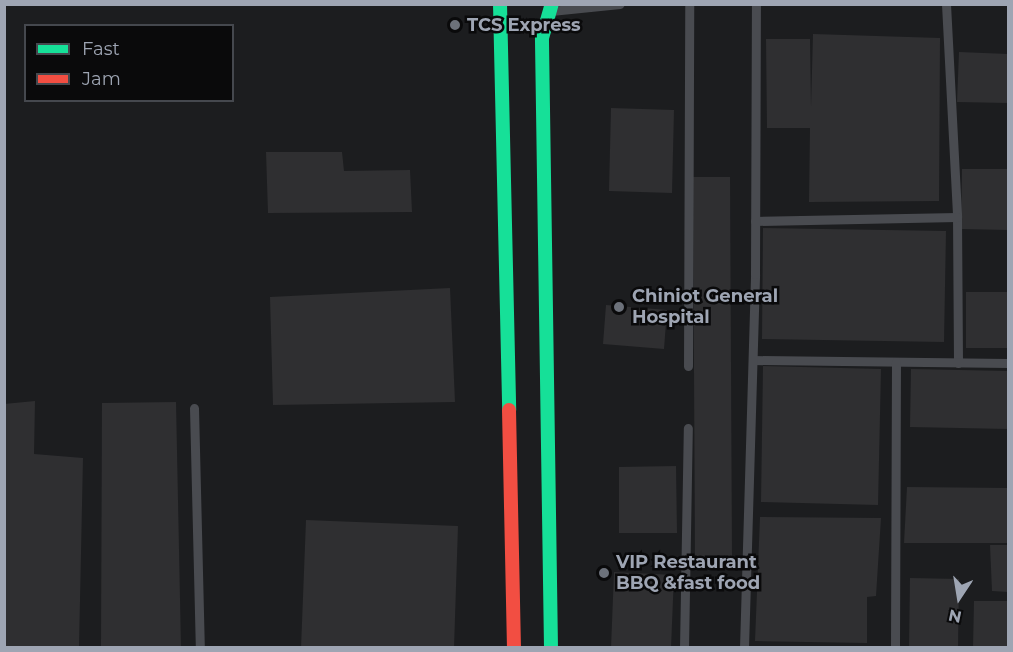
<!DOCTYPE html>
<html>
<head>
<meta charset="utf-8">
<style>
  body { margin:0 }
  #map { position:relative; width:1013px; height:652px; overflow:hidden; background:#101010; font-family:Montserrat,sans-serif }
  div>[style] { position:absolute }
  .built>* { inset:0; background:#1c1d1f }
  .building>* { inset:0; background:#2f2f31 }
  .lane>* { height:9px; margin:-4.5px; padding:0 4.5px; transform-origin:4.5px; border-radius:4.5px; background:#494b50 }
  .fast>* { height:14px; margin:-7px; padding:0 7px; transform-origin:7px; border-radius:7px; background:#16e098 }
  .jam>* { height:14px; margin:-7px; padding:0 7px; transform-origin:7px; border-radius:7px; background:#f24e42 }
  .dots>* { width:16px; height:16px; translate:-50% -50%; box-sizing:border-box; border:3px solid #0a0a0b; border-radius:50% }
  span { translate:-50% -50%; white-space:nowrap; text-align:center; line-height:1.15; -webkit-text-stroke:5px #0a0a0b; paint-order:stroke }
  .poi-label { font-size:18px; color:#9ea5b3; font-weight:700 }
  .left { translate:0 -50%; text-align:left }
  .frame { position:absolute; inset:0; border:6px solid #9ea5b3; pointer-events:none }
  .legend { position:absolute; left:24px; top:24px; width:210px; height:78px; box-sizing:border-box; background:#0a0a0b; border:2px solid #45484e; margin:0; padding:8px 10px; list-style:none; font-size:18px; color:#9ea5b3 }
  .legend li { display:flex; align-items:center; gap:12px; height:30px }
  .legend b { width:30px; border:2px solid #45484e }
  .north { position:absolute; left:929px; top:568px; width:60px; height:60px; -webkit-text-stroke:4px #0a0a0b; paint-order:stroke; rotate:192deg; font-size:16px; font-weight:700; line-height:24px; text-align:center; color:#9ea5b3 }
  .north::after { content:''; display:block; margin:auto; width:21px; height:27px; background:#9ea5b3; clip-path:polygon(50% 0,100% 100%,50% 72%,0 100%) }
</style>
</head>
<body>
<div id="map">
  <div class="built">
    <i style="clip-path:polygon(evenodd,4px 5px,1008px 5px,1008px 647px,5px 647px,4px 5px,26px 26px,232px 26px,232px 100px,26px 100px,26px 26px)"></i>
  </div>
  <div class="building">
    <i style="clip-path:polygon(813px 34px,940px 38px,939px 201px,809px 202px,810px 128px,767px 128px,766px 39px,810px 39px,811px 107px)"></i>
    <i style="clip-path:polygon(959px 52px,1008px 54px,1008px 103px,957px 102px)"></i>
    <i style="clip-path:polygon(611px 108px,674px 110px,672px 193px,609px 191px)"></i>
    <i style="clip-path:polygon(266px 152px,342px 152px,344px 171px,410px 170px,412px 212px,268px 213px)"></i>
    <i style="clip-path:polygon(962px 169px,1008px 169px,1008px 230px,961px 229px)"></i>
    <i style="clip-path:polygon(693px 177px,730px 177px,732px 558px,695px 558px)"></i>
    <i style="clip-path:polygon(763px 228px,946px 231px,944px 342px,762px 339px)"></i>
    <i style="clip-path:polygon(450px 288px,455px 402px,273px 405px,270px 297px)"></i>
    <i style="clip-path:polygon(966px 292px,1008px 292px,1008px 348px,966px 348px)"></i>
    <i style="clip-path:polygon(606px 305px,667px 310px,664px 349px,603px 344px)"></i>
    <i style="clip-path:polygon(763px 366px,881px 369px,878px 505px,761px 502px)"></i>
    <i style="clip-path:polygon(911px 369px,1008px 371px,1008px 429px,910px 427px)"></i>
    <i style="clip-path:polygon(35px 401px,34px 454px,83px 458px,79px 648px,4px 648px,4px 404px)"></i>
    <i style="clip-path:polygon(176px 402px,181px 648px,101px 648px,102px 403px)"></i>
    <i style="clip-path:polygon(676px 466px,677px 533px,619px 533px,619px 467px)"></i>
    <i style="clip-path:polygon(907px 487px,1008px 488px,1008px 543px,904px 543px)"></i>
    <i style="clip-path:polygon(760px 517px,881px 518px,876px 596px,867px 597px,867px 643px,755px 641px)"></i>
    <i style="clip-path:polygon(306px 520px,458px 526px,454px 648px,301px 648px)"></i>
    <i style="clip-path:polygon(990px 545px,1008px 545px,1008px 592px,992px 591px)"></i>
    <i style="clip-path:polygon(614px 572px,674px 575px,671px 648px,611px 648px)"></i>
    <i style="clip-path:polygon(910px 578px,959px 579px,958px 648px,909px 648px)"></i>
    <i style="clip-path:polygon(974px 601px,1008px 601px,1008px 648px,973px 648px)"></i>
  </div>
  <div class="lane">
    <i style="left:946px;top:4px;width:213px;rotate:87deg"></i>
    <i style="left:957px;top:217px;width:146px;rotate:89.6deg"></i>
    <i style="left:551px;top:11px;width:69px;rotate:-5.8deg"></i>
    <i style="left:755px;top:221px;width:202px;rotate:-1.1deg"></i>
    <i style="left:753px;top:360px;width:255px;rotate:0.7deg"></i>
    <i style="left:688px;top:366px;width:362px;rotate:-89.8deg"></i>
    <i style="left:194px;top:408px;width:240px;rotate:88.6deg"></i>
    <i style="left:684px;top:648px;width:220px;rotate:-89deg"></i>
    <i style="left:744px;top:648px;width:374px;rotate:-88.3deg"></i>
    <i style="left:755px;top:274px;width:270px;rotate:-89.8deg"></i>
    <i style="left:895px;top:648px;width:286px;rotate:-89.8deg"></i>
  </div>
  <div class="fast">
    <i style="left:500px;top:4px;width:406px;rotate:88.7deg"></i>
    <i style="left:551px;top:648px;width:610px;rotate:-90.85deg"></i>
    <i style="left:542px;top:38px;width:35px;rotate:-74deg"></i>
  </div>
  <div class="jam">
    <i style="left:509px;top:410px;width:238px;rotate:88.8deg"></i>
  </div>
  <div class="dots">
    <i style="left:455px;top:25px;background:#6c717a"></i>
    <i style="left:619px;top:307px;background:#6c717a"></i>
    <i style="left:604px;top:573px;background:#6c717a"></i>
  </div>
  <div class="poi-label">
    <span class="left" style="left:467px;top:25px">TCS Express</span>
    <span class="left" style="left:632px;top:307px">Chiniot General<br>Hospital</span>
    <span class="left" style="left:616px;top:573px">VIP Restaurant<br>BBQ &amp;fast food</span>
  </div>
  <div class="frame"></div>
  <ul class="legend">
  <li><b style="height:8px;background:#16e098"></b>Fast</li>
  <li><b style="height:8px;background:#f24e42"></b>Jam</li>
  </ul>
  <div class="north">N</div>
</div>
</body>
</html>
